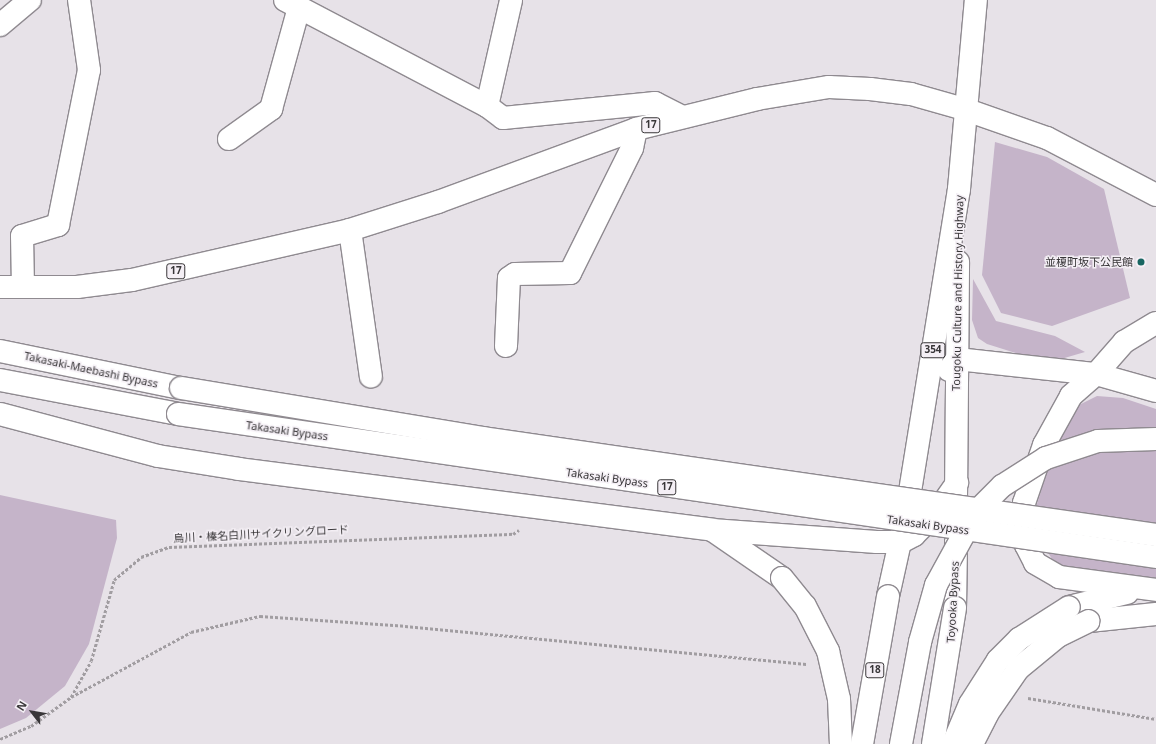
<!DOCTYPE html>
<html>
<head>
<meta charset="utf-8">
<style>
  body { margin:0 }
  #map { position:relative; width:1156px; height:744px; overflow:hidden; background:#e7e2e8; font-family:"Noto Sans","Noto Sans JP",sans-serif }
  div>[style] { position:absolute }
  .green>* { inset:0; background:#c5b4c9 }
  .path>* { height:2.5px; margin-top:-1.25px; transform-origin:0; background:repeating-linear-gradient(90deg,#a19da1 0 3px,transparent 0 5px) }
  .roads { filter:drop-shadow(1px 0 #8f8a90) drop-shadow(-1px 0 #8f8a90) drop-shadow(0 1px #8f8a90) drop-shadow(0 -1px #8f8a90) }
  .minor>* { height:22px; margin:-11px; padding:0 11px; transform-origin:11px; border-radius:11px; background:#fff }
  .tertiary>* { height:22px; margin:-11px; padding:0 11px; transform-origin:11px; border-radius:11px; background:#fff }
  .trunk>* { height:22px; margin:-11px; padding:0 11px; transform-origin:11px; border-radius:11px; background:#fff }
  .bridges { filter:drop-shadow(1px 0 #8f8a90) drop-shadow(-1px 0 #8f8a90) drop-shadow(0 1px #8f8a90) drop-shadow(0 -1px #8f8a90) }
  .trunk-bridge>* { height:22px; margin:-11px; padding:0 11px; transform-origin:11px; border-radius:11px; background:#fff }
  .dots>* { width:11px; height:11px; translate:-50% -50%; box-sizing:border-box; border:2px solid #f4eff5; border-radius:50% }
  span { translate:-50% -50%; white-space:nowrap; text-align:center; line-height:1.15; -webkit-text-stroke:3px #f4eff5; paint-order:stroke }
  .shield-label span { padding:1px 3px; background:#f4eff5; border:1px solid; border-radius:3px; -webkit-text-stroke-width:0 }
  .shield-label { font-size:10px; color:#383638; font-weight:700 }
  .poi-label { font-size:11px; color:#383638 }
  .right { translate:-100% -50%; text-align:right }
  .street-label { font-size:11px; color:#383638 }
  .north { position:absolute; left:12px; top:692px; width:40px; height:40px; -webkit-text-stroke:3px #f4eff5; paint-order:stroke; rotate:301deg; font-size:11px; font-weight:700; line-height:16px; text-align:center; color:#383638 }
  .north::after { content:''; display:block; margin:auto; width:14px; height:18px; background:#383638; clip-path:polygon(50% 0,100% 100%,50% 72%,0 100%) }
</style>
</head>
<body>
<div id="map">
  <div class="green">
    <i style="clip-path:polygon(995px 142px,1047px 157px,1104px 189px,1130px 298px,1052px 326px,1001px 313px,982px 275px)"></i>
    <i style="clip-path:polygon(973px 279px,996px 321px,1055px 336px,1085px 352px,1061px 359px,1032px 358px,987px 344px,978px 338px,972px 320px)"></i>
    <i style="clip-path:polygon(1097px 396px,1123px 398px,1156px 409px,1156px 578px,1065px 567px,1052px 559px,1040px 540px,1036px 507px,1054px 449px,1077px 406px)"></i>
    <i style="clip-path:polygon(0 495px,116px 520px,117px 538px,89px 644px,65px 686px,26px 718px,0 729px)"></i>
  </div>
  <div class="path">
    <i style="left:71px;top:697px;width:136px;rotate:-28.4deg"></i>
    <i style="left:191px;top:632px;width:71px;rotate:-13.1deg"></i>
    <i style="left:260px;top:616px;width:145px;rotate:3.9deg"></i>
    <i style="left:405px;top:626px;width:403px;rotate:5.4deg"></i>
    <i style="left:1028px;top:698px;width:130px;rotate:9.3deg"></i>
    <i style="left:0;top:739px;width:34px;rotate:-23deg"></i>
    <i style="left:31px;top:726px;width:49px;rotate:-35.9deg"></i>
    <i style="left:71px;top:697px;width:41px;rotate:-60.9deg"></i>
    <i style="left:91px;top:661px;width:84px;rotate:-74.1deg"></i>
    <i style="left:114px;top:580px;width:35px;rotate:-40deg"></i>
    <i style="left:141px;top:557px;width:30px;rotate:-20deg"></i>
    <i style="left:169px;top:547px;width:344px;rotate:-2.2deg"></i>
    <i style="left:513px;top:534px;width:7px;rotate:-34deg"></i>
  </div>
  <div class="roads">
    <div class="minor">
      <i style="left:285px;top:0;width:228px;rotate:27.7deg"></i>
      <i style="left:487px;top:106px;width:20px;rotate:37deg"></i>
      <i style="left:503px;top:118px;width:153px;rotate:-5.6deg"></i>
      <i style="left:655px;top:103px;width:31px;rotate:27deg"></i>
      <i style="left:0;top:25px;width:39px;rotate:-40deg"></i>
      <i style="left:487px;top:106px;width:109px;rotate:-77.2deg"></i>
      <i style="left:964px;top:109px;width:88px;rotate:19.3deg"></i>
      <i style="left:1047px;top:138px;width:123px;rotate:27.6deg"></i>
      <i style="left:229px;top:139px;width:52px;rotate:-35.5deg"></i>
      <i style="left:271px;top:109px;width:106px;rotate:-74.6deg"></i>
      <i style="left:350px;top:230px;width:148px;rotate:81.9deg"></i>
      <i style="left:23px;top:287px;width:51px;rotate:-91.1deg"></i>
      <i style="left:22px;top:236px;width:38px;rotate:-17deg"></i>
      <i style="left:58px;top:225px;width:158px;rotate:-78.7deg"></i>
      <i style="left:89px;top:70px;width:71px;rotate:-98.1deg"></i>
      <i style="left:506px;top:346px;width:68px;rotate:-87.5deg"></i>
      <i style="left:509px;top:278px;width:7px;rotate:-34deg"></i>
      <i style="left:515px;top:274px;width:55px;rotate:-1deg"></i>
      <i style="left:570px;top:273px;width:140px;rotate:-63.6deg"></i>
      <i style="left:632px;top:148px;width:19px;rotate:-78deg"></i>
    </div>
    <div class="tertiary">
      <i style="left:1096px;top:374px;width:43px;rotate:-48.8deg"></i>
      <i style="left:1124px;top:342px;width:37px;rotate:-31deg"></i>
    </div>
    <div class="trunk">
      <i style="left:0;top:287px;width:77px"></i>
      <i style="left:77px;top:287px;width:55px;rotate:-7.3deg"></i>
      <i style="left:132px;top:280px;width:224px;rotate:-12.9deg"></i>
      <i style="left:350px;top:230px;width:92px;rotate:-17.7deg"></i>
      <i style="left:438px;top:202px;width:211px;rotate:-20.2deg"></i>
      <i style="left:636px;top:129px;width:125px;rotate:-13.9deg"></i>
      <i style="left:757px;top:99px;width:73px;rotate:-9.5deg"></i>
      <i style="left:829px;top:87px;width:41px;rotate:2.8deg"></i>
      <i style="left:870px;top:89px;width:41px;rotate:7deg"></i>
      <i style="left:911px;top:94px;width:55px;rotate:15.8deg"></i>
      <i style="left:0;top:351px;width:185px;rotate:11.6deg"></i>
      <i style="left:949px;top:370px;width:14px;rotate:-54deg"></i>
      <i style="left:957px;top:359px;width:140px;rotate:6.2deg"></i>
      <i style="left:1096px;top:374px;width:62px;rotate:15.8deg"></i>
      <i style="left:1096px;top:374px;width:33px;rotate:139deg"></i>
      <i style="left:1071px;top:396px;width:56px;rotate:118.9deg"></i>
      <i style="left:1044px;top:445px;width:61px;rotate:109deg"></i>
      <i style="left:1024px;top:503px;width:42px;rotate:87.3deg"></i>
      <i style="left:1026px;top:545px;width:20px;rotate:63deg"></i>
      <i style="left:1035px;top:563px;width:28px;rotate:30deg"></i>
      <i style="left:1059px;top:577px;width:98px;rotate:7.6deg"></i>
      <i style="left:0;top:380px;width:181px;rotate:10.8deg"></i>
      <i style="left:0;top:414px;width:163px;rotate:14.9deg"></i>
      <i style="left:158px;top:456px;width:82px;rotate:9.1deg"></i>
      <i style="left:239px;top:469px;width:477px;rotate:7.3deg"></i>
      <i style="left:712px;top:530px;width:165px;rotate:4.2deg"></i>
      <i style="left:877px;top:542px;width:24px"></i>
      <i style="left:901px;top:542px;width:15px;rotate:-28deg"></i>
      <i style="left:914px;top:535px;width:31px;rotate:-45deg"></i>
      <i style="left:936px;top:513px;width:37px;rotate:-55deg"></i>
      <i style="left:956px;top:498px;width:236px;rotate:-89.5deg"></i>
      <i style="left:715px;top:532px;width:81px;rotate:34.5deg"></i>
      <i style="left:888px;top:596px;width:88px;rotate:-77.5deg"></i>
      <i style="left:907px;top:510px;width:325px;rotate:-80.8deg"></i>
      <i style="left:959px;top:189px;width:190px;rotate:-84.9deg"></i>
      <i style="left:1069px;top:607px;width:60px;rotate:-13.6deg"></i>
      <i style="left:955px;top:608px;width:66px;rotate:-89.1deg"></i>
      <i style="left:1089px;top:621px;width:67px;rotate:-6deg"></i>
    </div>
  </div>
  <div class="bridges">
    <div class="trunk-bridge">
      <i style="left:181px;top:388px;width:305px;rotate:9.4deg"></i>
      <i style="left:482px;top:438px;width:681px;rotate:8.19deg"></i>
      <i style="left:178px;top:414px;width:988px;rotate:8.32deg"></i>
      <i style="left:782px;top:578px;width:36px;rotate:51deg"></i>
      <i style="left:805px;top:606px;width:51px;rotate:62.9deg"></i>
      <i style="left:828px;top:651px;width:49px;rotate:77.1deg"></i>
      <i style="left:839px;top:699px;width:45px;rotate:87.5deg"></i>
      <i style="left:862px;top:744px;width:150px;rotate:-80deg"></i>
      <i style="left:901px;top:744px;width:104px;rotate:-79.4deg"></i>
      <i style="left:920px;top:642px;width:59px;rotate:-74.3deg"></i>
      <i style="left:936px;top:585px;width:83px;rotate:-61.3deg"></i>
      <i style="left:976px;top:512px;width:37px;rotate:-45deg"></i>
      <i style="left:1002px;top:486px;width:52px;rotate:-32.5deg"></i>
      <i style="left:1046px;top:458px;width:55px;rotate:-18.1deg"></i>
      <i style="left:1098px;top:441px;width:58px;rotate:-2deg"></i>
      <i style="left:933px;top:744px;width:138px;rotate:-80.8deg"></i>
      <i style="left:953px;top:744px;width:43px;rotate:-67deg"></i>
      <i style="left:970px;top:704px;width:52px;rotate:-57.5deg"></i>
      <i style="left:998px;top:660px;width:30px;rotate:-45deg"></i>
      <i style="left:1019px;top:639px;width:59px;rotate:-32.6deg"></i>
      <i style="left:972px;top:744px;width:34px;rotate:-63deg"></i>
      <i style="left:987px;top:714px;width:55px;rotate:-55.4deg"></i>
      <i style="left:1018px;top:669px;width:52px;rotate:-39.5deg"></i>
      <i style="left:1058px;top:636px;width:34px;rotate:-26deg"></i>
    </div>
  </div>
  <div class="dots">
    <i style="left:1141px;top:262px;background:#176561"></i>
  </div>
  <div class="shield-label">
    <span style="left:651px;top:125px">17</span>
    <span style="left:176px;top:271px">17</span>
    <span style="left:933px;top:350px">354</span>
    <span style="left:667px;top:487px">17</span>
    <span style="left:875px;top:670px">18</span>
  </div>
  <div class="poi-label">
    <span class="right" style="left:1133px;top:262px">並榎町坂下公民館</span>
  </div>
  <div class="street-label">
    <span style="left:958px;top:293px;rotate:-89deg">Tougoku Culture and History Highway</span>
    <span style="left:91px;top:370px;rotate:12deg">Takasaki-Maebashi Bypass</span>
    <span style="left:287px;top:431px;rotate:8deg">Takasaki Bypass</span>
    <span style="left:607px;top:478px;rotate:8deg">Takasaki Bypass</span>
    <span style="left:928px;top:525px;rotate:8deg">Takasaki Bypass</span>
    <span style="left:261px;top:534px;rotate:-3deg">烏川・榛名白川サイクリングロード</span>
    <span style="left:953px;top:602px;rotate:-87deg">Toyooka Bypass</span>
  </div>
  <div class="north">N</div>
</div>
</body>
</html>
